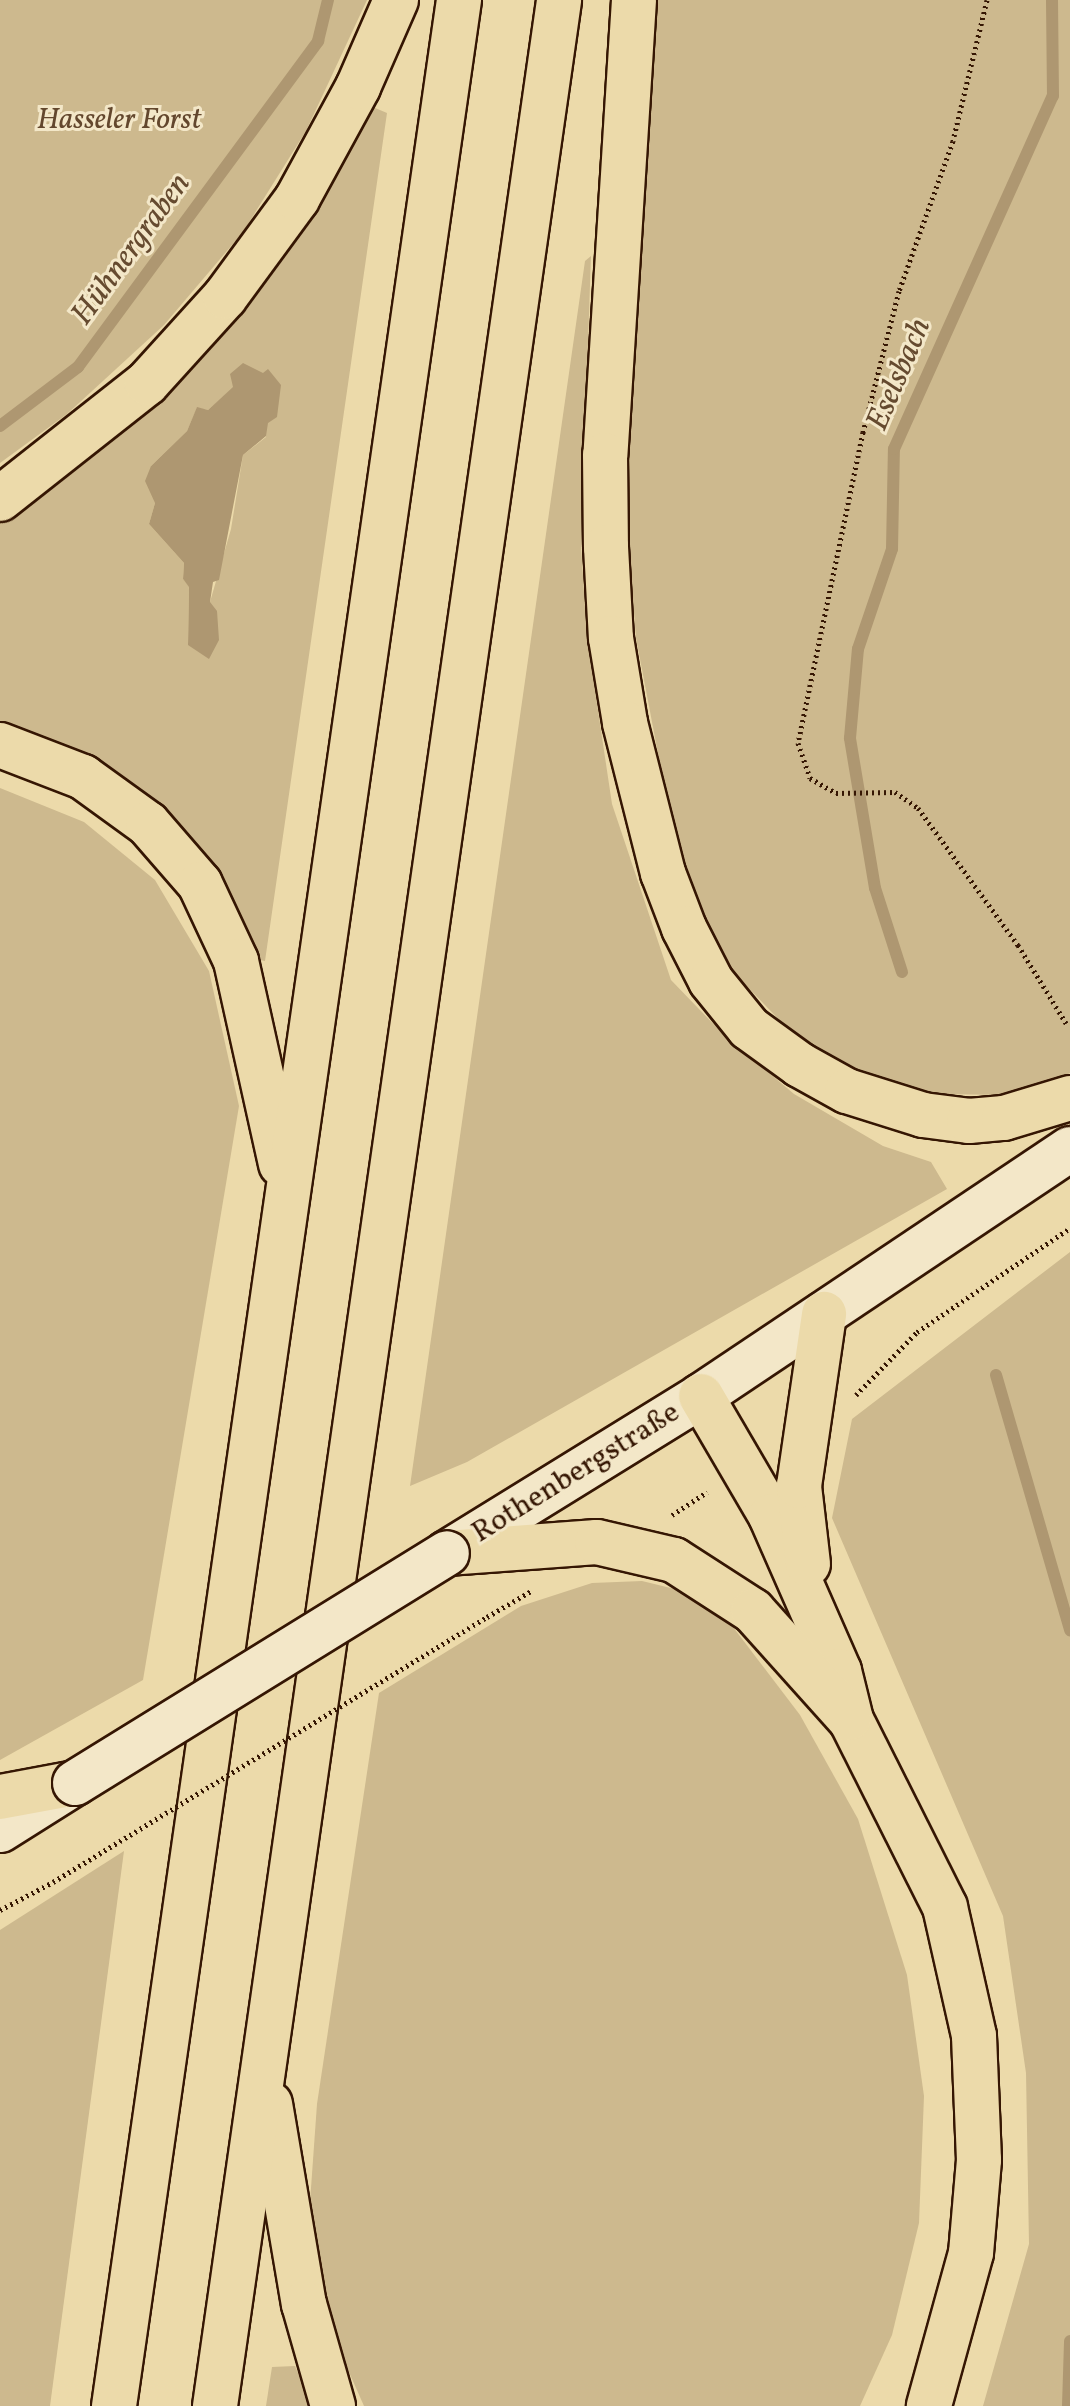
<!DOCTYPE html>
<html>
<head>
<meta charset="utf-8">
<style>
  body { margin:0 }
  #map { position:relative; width:1070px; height:2406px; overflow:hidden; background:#ecdaaa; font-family:Vollkorn,serif }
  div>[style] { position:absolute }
  .green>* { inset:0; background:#cdb98e }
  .water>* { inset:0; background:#ae9771 }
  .stream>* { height:12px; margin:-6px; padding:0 6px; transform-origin:6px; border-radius:6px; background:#ae9771 }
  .path>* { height:5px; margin-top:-2.5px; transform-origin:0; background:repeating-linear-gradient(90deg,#351603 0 2px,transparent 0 6px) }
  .roads { filter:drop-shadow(2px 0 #351603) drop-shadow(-2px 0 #351603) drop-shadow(0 2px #351603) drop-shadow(0 -2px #351603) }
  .secondary>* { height:44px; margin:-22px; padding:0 22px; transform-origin:22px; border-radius:22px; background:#f3e7c8 }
  .motorway>* { height:44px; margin:-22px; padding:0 22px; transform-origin:22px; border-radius:22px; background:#ecdaaa }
  .path-bridge>* { height:5px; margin-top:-2.5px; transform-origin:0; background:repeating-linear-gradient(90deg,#351603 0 2px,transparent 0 6px) }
  .bridges { filter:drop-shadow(2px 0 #351603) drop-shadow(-2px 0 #351603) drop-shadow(0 2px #351603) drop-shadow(0 -2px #351603) }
  .secondary-bridge>* { height:44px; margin:-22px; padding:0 22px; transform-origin:22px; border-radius:22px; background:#f3e7c8 }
  span { translate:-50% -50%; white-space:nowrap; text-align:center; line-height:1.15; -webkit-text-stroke:6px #f3e7c8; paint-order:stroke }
  .park-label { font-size:30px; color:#63472d; font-style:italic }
  .street-label { font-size:30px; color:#351603 }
  .water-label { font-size:32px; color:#654a2f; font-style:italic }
</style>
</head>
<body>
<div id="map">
  <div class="green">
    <i style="clip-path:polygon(0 0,367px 0,306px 131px,243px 232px,164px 325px,67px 414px,0 463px)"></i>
    <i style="clip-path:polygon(650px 0,1070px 0,1070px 1073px,1053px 1082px,1005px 1095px,937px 1094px,874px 1078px,790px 1031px,734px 973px,699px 909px,669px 811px,636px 638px,628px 537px,626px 454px)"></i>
    <i style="clip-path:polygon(evenodd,368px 105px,387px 113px,265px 961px,249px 958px,221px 896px,0 736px,0 516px,368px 105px,263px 373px,266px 437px,243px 455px,231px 529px,210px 602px,188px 644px,189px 586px,183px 579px,184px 563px,149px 524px,155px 503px,151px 466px,187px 431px,197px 408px,208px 410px,234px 387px,263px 373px)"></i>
    <i style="clip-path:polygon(591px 256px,581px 546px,587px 637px,612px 804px,671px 980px,725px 1036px,794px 1094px,883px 1146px,931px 1162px,947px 1189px,467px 1462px,410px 1486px,585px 261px)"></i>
    <i style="clip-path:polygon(0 788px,84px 822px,155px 880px,209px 971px,239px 1106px,143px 1680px,0 1760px)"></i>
    <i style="clip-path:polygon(1070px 1252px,1070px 2406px,983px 2406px,1029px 2244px,1026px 2073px,1003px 1916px,832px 1518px,852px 1419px)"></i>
    <i style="clip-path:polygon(642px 1581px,683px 1591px,733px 1627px,800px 1715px,858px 1819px,907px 1975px,924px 2096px,919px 2223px,892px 2335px,860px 2406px,364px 2406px,321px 2309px,310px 2202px,317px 2104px,379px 1693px,521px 1606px,592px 1583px)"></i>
    <i style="clip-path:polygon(124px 1851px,50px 2406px,0 2406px,0 1930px)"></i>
    <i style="clip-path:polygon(295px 2366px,312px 2406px,266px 2406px,272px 2367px)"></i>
  </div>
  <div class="water">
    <i style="clip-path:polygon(243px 363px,263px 373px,268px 369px,281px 385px,277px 417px,268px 423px,266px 436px,243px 455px,219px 580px,213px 582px,210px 602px,217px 611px,219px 640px,209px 659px,188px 645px,189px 587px,183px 579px,184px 563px,149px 524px,155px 503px,145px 481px,151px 466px,187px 431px,197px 407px,208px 410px,233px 387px,230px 374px)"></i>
  </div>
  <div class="stream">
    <i style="left:0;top:426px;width:98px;rotate:-37.1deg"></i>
    <i style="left:78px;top:367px;width:405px;rotate:-53.6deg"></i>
    <i style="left:318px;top:41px;width:42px;rotate:-76.3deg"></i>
    <i style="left:902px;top:972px;width:88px;rotate:-107.8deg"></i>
    <i style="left:875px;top:888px;width:152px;rotate:-99.5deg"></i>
    <i style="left:850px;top:738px;width:89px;rotate:-84.9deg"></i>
    <i style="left:858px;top:649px;width:106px;rotate:-71.2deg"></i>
    <i style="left:892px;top:549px;width:100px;rotate:-88.9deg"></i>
    <i style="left:894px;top:449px;width:387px;rotate:-65.8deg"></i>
    <i style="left:1053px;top:96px;width:96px;rotate:-90.6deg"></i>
    <i style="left:996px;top:1375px;width:266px;rotate:73.8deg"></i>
    <i style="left:1068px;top:2406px;width:65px;rotate:-88.2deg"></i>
  </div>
  <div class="path">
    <i style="left:987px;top:0;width:145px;rotate:103.6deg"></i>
    <i style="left:953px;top:141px;width:159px;rotate:109.8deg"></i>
    <i style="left:899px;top:291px;width:146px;rotate:104.3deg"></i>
    <i style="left:863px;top:432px;width:318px;rotate:101.8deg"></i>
    <i style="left:798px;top:743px;width:37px;rotate:71deg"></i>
    <i style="left:810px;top:778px;width:30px;rotate:30deg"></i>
    <i style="left:836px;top:793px;width:59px;rotate:-1deg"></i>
    <i style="left:895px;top:792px;width:28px;rotate:35deg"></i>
    <i style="left:918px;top:808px;width:170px;rotate:53.9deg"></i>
    <i style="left:1018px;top:945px;width:92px;rotate:58.4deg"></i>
    <i style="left:856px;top:1395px;width:88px;rotate:-45.9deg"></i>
    <i style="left:917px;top:1332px;width:185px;rotate:-34.2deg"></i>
    <i style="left:672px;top:1515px;width:42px;rotate:-33.3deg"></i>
    <i style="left:487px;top:1617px;width:51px;rotate:-30.6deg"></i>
    <i style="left:0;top:1910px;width:60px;rotate:-27.8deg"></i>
  </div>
  <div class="roads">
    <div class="secondary">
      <i style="left:447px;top:1553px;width:299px;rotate:-31.7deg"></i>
      <i style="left:701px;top:1396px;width:444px;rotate:-33.8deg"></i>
      <i style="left:0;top:1830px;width:89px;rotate:-32.1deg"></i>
    </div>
    <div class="motorway">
      <i style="left:634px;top:0;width:456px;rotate:93.6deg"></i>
      <i style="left:605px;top:455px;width:92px;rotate:89.4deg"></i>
      <i style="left:606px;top:547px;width:91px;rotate:86.9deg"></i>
      <i style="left:611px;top:638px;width:86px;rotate:80.6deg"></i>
      <i style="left:625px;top:723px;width:155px;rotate:75.8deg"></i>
      <i style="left:663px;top:873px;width:59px;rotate:69.1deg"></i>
      <i style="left:684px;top:928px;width:59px;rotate:63deg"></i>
      <i style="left:711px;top:981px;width:60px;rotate:51deg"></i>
      <i style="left:749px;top:1028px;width:63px;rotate:36deg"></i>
      <i style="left:800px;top:1065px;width:54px;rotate:29deg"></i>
      <i style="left:847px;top:1091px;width:80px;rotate:17.5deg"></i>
      <i style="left:923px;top:1115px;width:46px;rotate:7.4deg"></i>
      <i style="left:969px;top:1121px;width:35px;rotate:-5deg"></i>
      <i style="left:1004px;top:1118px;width:69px;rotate:-16.9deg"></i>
      <i style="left:0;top:499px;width:187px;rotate:-38.3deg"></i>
      <i style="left:147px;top:383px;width:116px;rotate:-47.8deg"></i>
      <i style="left:225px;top:297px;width:122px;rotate:-53.7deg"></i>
      <i style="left:297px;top:199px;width:128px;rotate:-61.4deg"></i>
      <i style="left:358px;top:87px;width:95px;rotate:-66.4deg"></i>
      <i style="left:0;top:745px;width:89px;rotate:21.1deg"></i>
      <i style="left:83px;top:777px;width:80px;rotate:35.9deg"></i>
      <i style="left:148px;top:824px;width:79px;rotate:49.1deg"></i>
      <i style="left:200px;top:884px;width:85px;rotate:64.9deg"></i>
      <i style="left:236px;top:961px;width:208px;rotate:77.5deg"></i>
      <i style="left:701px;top:1396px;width:139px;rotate:59.7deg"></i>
      <i style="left:771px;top:1516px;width:169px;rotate:66.3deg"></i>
      <i style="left:839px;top:1671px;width:50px;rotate:76.2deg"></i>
      <i style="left:851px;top:1720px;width:209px;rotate:63.3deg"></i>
      <i style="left:945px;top:1907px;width:132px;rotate:77.3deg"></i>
      <i style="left:974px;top:2036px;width:124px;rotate:87.7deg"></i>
      <i style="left:979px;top:2160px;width:93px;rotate:94.9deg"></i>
      <i style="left:971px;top:2253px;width:159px;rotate:105.4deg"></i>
      <i style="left:447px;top:1553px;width:150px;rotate:-4.2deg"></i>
      <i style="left:597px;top:1542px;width:79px;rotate:13.2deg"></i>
      <i style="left:674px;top:1560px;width:94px;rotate:32.8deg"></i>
      <i style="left:753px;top:1611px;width:144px;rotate:48.1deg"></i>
      <i style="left:808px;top:1564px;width:79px;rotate:-96.6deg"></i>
      <i style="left:799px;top:1486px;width:174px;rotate:-81.7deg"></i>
      <i style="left:0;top:1797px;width:76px;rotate:-10.6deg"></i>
      <i style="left:270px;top:2104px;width:203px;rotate:80.4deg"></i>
      <i style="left:304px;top:2304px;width:106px;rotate:74.1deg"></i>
      <i style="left:114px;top:2406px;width:2431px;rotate:-81.84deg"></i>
      <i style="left:215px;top:2406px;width:2430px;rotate:-81.86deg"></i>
    </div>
  </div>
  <div class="path-bridge">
    <i style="left:53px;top:1882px;width:509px;rotate:-31.41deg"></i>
  </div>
  <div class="bridges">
    <div class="secondary-bridge">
      <i style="left:75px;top:1783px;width:437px;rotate:-31.7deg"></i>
    </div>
  </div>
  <div class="park-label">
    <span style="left:119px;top:120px">Hasseler Forst</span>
  </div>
  <div class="street-label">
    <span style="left:576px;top:1473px;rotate:-32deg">Rothenbergstraße</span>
  </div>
  <div class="water-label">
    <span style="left:132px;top:250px;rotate:-54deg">Hühnergraben</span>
    <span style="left:900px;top:375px;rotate:-67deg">Eselsbach</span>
  </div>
</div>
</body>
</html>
